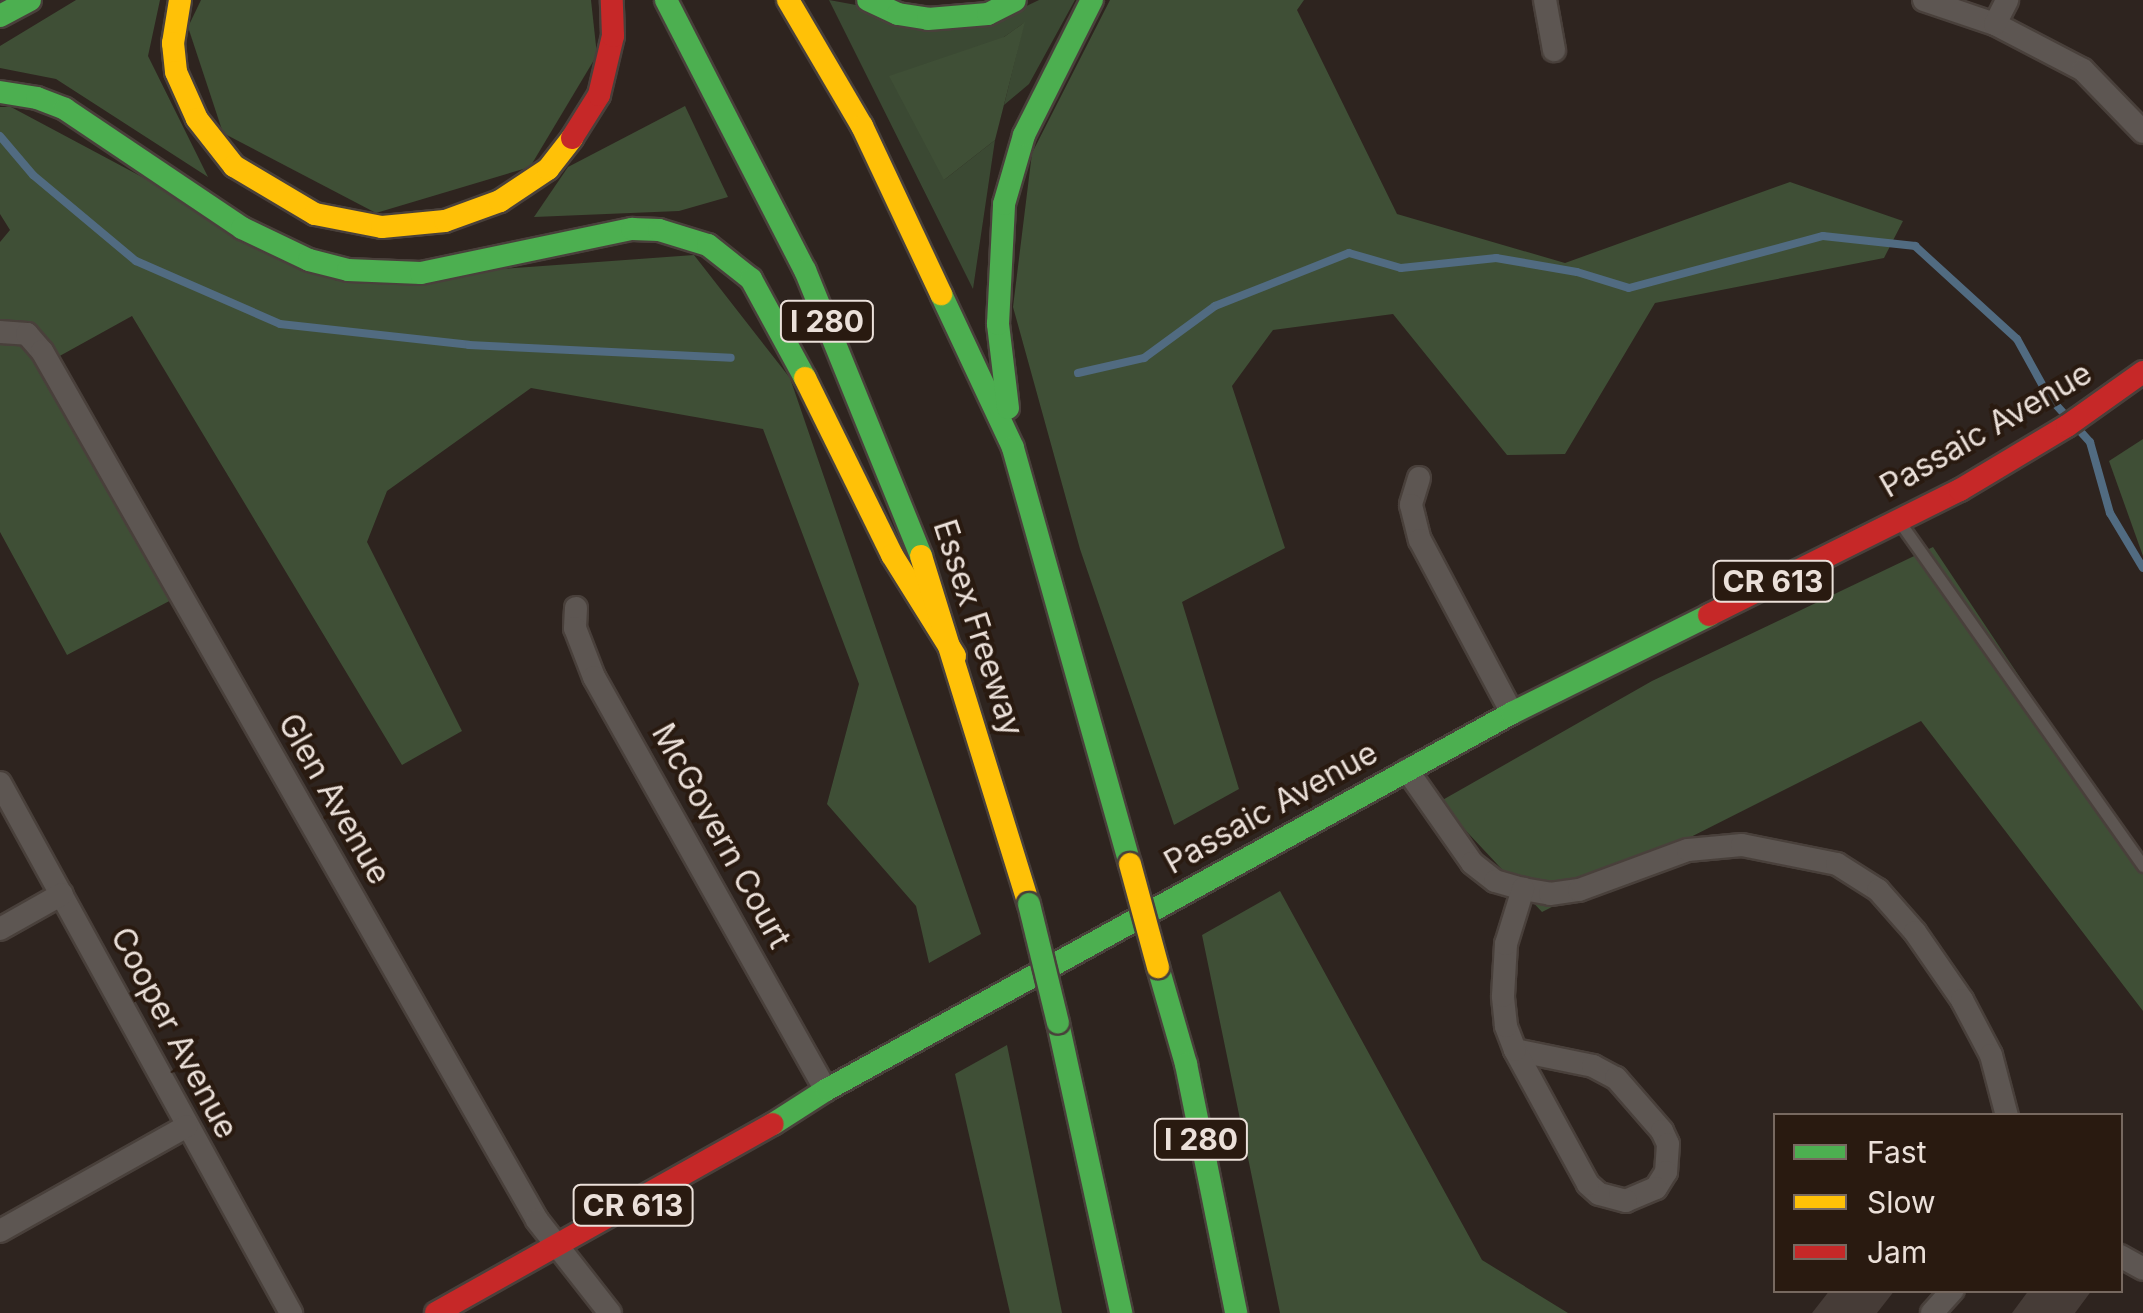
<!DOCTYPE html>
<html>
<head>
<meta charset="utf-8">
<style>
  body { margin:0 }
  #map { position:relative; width:2143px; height:1313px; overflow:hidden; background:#2e241f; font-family:Inter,sans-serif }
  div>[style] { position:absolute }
  .green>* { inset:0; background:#3b4933 }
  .forest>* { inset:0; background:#3f4f36 }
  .stream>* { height:8px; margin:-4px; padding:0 4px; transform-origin:4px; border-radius:4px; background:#516b81 }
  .building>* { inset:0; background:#463c37 }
  .roads { filter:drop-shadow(2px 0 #49403b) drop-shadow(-2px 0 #49403b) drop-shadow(0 2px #49403b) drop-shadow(0 -2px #49403b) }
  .lane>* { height:11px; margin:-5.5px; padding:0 5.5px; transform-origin:5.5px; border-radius:5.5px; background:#5d5652 }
  .street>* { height:22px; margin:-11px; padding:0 11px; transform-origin:11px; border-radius:11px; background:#5d5652 }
  .fast>* { height:22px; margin:-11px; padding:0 11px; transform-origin:11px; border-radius:11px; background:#4caf50 }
  .slow>* { height:22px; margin:-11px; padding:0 11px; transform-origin:11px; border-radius:11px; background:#ffc107 }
  .jam>* { height:22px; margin:-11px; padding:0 11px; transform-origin:11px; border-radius:11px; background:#c62828 }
  .bridges { filter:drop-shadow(2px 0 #49403b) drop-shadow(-2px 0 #49403b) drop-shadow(0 2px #49403b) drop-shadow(0 -2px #49403b) }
  .fast-bridge>* { height:22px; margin:-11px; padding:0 11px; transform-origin:11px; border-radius:11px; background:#4caf50 }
  .slow-bridge>* { height:22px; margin:-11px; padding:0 11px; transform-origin:11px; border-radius:11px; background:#ffc107 }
  span { translate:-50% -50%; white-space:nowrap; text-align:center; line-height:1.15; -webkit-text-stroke:8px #291a10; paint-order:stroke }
  .shield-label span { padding:2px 8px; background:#291a10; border:2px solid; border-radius:8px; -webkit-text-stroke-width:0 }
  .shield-label { font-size:30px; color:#ebe0d9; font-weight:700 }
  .street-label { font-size:32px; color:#ebe0d9 }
  .legend { position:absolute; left:1773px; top:1113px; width:350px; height:180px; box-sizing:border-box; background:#291a10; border:2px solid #776960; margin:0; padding:12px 18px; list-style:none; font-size:30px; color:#ebe0d9 }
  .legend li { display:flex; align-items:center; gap:20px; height:50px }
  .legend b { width:50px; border:2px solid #776960 }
</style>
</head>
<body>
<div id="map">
  <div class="green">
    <i style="clip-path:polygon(829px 0,981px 28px,1039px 0,1075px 0,1029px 84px,1004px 105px,1024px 23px,1004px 37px,944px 180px,995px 140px,973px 289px)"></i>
  </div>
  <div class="forest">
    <i style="clip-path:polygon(76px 0,160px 0,148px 56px,208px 177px,56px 79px,0 68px,0 46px)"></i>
    <i style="clip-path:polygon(201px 0,591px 0,597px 55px,530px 167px,376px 213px,223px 133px,188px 27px)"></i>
    <i style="clip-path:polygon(1110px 0,1304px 0,1297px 10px,1397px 214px,1565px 263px,1790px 182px,1903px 221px,1884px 258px,1655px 303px,1565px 454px,1507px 455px,1393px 314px,1273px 330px,1232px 386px,1285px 548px,1182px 602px,1239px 789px,1174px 825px,1080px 549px,1013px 307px,1032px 153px)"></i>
    <i style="clip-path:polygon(1025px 22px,995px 140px,944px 180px,889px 76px,1004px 37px)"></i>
    <i style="clip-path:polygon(685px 106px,728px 197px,679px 211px,534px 217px,568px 167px)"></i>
    <i style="clip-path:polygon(0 107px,11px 107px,337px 281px,694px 255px,790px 378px,981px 934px,929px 963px,916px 906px,827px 804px,859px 684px,763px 429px,531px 388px,387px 491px,367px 542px,462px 731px,402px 765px,132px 316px,47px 363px,175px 598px,67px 655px,0 532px,0 242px,10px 230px,0 214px)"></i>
    <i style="clip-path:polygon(2143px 439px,2143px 556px,2109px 461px)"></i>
    <i style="clip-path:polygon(1933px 547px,2143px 862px,2143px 1011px,1921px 721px,1542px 912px,1439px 802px,1652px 681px)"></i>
    <i style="clip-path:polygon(1280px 891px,1482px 1260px,1568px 1313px,1280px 1313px,1202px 935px)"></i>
    <i style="clip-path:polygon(1007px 1045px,1062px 1313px,1010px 1313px,955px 1074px)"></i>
  </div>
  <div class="stream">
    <i style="left:0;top:136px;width:51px;rotate:49.8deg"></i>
    <i style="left:33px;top:175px;width:134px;rotate:39.9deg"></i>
    <i style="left:136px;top:261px;width:157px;rotate:23.6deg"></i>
    <i style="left:280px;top:324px;width:190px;rotate:6.3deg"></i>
    <i style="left:469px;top:345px;width:262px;rotate:2.8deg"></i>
    <i style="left:1078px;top:373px;width:68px;rotate:-12.8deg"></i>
    <i style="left:1144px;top:358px;width:88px;rotate:-36.2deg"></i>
    <i style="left:1215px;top:306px;width:144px;rotate:-21.6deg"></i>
    <i style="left:1349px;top:253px;width:54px;rotate:16.1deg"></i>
    <i style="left:1401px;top:268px;width:96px;rotate:-6deg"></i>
    <i style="left:1496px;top:258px;width:82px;rotate:9.8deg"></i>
    <i style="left:1577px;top:272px;width:54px;rotate:17.1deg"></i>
    <i style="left:1629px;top:288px;width:201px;rotate:-15deg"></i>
    <i style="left:1823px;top:236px;width:93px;rotate:6.2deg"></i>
    <i style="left:1915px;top:246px;width:138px;rotate:42.4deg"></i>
    <i style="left:2017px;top:339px;width:66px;rotate:61.1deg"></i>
    <i style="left:2049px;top:397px;width:27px;rotate:48deg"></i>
    <i style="left:2080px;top:431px;width:15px;rotate:48deg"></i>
    <i style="left:2090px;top:442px;width:74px;rotate:74.3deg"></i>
    <i style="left:2110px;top:513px;width:64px;rotate:59deg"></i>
  </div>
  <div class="building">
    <i style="clip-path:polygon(1830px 1290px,1895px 1290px,1877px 1313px,1812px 1313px)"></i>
    <i style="clip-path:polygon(2029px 1290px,2092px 1290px,2075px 1313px,2012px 1313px)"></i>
  </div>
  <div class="roads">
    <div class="lane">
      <i style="left:1901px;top:524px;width:419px;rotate:54.7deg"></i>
    </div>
    <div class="street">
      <i style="left:1545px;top:0;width:51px;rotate:79.8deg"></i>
      <i style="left:1924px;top:0;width:75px;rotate:18.7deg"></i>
      <i style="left:1995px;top:24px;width:99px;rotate:27.6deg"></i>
      <i style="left:2083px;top:70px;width:86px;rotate:45.9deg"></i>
      <i style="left:1995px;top:24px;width:27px;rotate:-63deg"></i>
      <i style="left:0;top:332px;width:27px;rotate:4deg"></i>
      <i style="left:27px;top:334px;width:23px;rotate:49deg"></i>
      <i style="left:42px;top:351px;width:1000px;rotate:60.33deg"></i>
      <i style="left:537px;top:1220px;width:118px;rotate:51.9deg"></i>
      <i style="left:1419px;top:478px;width:28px;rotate:107deg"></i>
      <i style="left:1411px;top:505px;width:36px;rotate:76deg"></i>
      <i style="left:1420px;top:540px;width:196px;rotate:62deg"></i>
      <i style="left:576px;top:608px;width:20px;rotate:93deg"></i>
      <i style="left:575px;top:628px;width:53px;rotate:68.8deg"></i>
      <i style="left:594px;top:677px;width:474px;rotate:60.7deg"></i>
      <i style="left:1407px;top:770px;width:113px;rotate:55deg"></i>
      <i style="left:1472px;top:863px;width:29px;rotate:38deg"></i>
      <i style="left:1495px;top:881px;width:29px;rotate:16deg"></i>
      <i style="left:1523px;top:889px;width:27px;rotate:10deg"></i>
      <i style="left:1550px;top:894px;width:29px;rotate:-8deg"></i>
      <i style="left:1579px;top:890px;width:116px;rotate:-20.2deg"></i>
      <i style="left:1688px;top:850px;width:54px;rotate:-5.3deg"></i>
      <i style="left:1742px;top:845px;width:97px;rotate:11.3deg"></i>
      <i style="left:1837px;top:864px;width:49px;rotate:32.4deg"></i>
      <i style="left:1878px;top:890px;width:56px;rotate:48.6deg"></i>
      <i style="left:1915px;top:932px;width:83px;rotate:55.3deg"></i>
      <i style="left:1962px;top:1000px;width:62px;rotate:62.2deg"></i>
      <i style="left:1991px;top:1055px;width:63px;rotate:75.3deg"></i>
      <i style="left:0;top:783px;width:605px;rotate:61.23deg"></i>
      <i style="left:0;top:929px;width:71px;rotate:-29.4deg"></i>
      <i style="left:1515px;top:1050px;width:80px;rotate:11.6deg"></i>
      <i style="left:1593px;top:1066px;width:26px;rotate:28deg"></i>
      <i style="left:1616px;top:1078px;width:70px;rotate:49deg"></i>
      <i style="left:1662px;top:1131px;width:14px;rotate:65deg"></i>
      <i style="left:1668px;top:1144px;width:28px;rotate:94deg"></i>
      <i style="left:1666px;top:1172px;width:19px;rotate:122deg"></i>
      <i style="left:1656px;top:1188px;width:33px;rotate:157deg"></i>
      <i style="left:1626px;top:1201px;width:28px;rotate:-165deg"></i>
      <i style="left:1599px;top:1194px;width:15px;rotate:-138deg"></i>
      <i style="left:1588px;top:1184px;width:153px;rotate:-118.6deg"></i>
      <i style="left:1515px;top:1050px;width:26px;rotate:-111deg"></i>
      <i style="left:1506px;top:1026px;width:30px;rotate:-96deg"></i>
      <i style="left:1503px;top:996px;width:52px;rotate:-86.7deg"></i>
      <i style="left:1506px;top:944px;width:58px;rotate:-72.8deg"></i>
      <i style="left:0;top:1231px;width:214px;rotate:-29.3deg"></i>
      <i style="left:2120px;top:1256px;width:26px;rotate:29deg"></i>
      <i style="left:1932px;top:1313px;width:31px;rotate:-48deg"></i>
    </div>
    <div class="fast">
      <i style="left:666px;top:0;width:304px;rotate:62.8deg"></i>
      <i style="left:805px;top:270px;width:309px;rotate:67.9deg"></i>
      <i style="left:868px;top:0;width:33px;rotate:25deg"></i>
      <i style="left:898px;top:14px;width:30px;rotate:9deg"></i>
      <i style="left:928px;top:19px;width:60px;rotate:-4.8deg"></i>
      <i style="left:988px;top:14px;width:30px;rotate:-27deg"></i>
      <i style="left:0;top:16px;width:34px;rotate:-28deg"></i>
      <i style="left:0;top:92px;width:37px;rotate:9deg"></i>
      <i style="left:37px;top:98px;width:30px;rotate:21deg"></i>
      <i style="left:65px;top:109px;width:213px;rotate:33.9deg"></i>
      <i style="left:242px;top:228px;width:74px;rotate:25.5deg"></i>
      <i style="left:309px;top:260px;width:40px;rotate:14.4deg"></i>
      <i style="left:348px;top:270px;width:73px;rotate:2.4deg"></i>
      <i style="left:421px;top:273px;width:216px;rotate:-11.8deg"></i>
      <i style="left:632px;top:229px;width:27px;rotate:2deg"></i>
      <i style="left:659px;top:230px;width:51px;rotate:17deg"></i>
      <i style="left:708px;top:245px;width:55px;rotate:38.3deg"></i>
      <i style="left:751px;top:279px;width:113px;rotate:61.4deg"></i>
      <i style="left:941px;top:294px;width:170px;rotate:64.9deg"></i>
      <i style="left:1013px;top:448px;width:432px;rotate:74.3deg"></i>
      <i style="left:1008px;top:408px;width:85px;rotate:-96.8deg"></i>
      <i style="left:998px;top:324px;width:120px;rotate:-87.1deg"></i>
      <i style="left:1004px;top:204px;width:72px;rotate:-73.8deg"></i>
      <i style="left:1024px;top:135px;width:151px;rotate:-63.3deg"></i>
      <i style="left:1158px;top:967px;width:101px;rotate:73.9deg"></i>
      <i style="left:1186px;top:1064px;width:254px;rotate:78.6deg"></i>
      <i style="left:1058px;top:1023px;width:297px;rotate:77.7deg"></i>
      <i style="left:773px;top:1124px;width:63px;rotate:-32.7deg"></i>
      <i style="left:826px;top:1090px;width:783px;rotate:-28.79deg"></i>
      <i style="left:1512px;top:713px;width:220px;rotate:-26.4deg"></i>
    </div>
    <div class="slow">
      <i style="left:180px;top:0;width:44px;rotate:99.2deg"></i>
      <i style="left:173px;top:43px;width:29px;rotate:84deg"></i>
      <i style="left:176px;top:72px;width:51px;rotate:65.9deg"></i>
      <i style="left:197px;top:119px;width:60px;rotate:51.8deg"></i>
      <i style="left:234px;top:166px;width:94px;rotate:30.7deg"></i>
      <i style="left:315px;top:214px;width:68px;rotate:11deg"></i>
      <i style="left:382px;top:227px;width:63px;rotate:-5.4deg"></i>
      <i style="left:445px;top:221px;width:59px;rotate:-20deg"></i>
      <i style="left:500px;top:201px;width:58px;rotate:-33.7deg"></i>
      <i style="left:548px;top:169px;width:39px;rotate:-52deg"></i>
      <i style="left:788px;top:0;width:146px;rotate:59.6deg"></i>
      <i style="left:862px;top:126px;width:186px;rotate:64.8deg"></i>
      <i style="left:805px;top:378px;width:197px;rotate:63.8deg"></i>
      <i style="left:892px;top:555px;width:119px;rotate:58deg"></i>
      <i style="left:921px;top:556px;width:364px;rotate:72.8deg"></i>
    </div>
    <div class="jam">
      <i style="left:572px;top:138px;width:51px;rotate:-57.9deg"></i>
      <i style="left:599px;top:95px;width:61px;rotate:-76.7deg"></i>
      <i style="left:613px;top:36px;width:36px;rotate:-92deg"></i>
      <i style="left:1709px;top:615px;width:280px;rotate:-26.5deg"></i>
      <i style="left:1960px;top:490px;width:125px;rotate:-30.9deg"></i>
      <i style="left:2067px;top:426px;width:93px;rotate:-35.4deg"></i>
      <i style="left:436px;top:1313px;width:386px;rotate:-29.3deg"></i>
    </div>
  </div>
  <div class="bridges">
    <div class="fast-bridge">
      <i style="left:1029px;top:904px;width:122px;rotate:76.3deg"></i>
    </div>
    <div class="slow-bridge">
      <i style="left:1130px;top:864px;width:107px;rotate:74.8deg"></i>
    </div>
  </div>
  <div class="shield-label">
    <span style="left:827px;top:321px">I 280</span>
    <span style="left:1773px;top:581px">CR 613</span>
    <span style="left:1201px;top:1139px">I 280</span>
    <span style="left:633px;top:1205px">CR 613</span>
  </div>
  <div class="street-label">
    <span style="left:1986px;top:430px;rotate:-30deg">Passaic Avenue</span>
    <span style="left:978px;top:628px;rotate:72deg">Essex Freeway</span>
    <span style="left:334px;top:799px;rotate:60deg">Glen Avenue</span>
    <span style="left:1271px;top:808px;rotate:-29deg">Passaic Avenue</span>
    <span style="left:721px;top:836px;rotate:61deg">McGovern Court</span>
    <span style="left:174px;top:1033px;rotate:62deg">Cooper Avenue</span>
  </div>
  <ul class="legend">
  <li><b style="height:12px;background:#4caf50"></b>Fast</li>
  <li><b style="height:12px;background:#ffc107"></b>Slow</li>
  <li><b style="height:12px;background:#c62828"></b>Jam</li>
  </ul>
</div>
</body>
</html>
